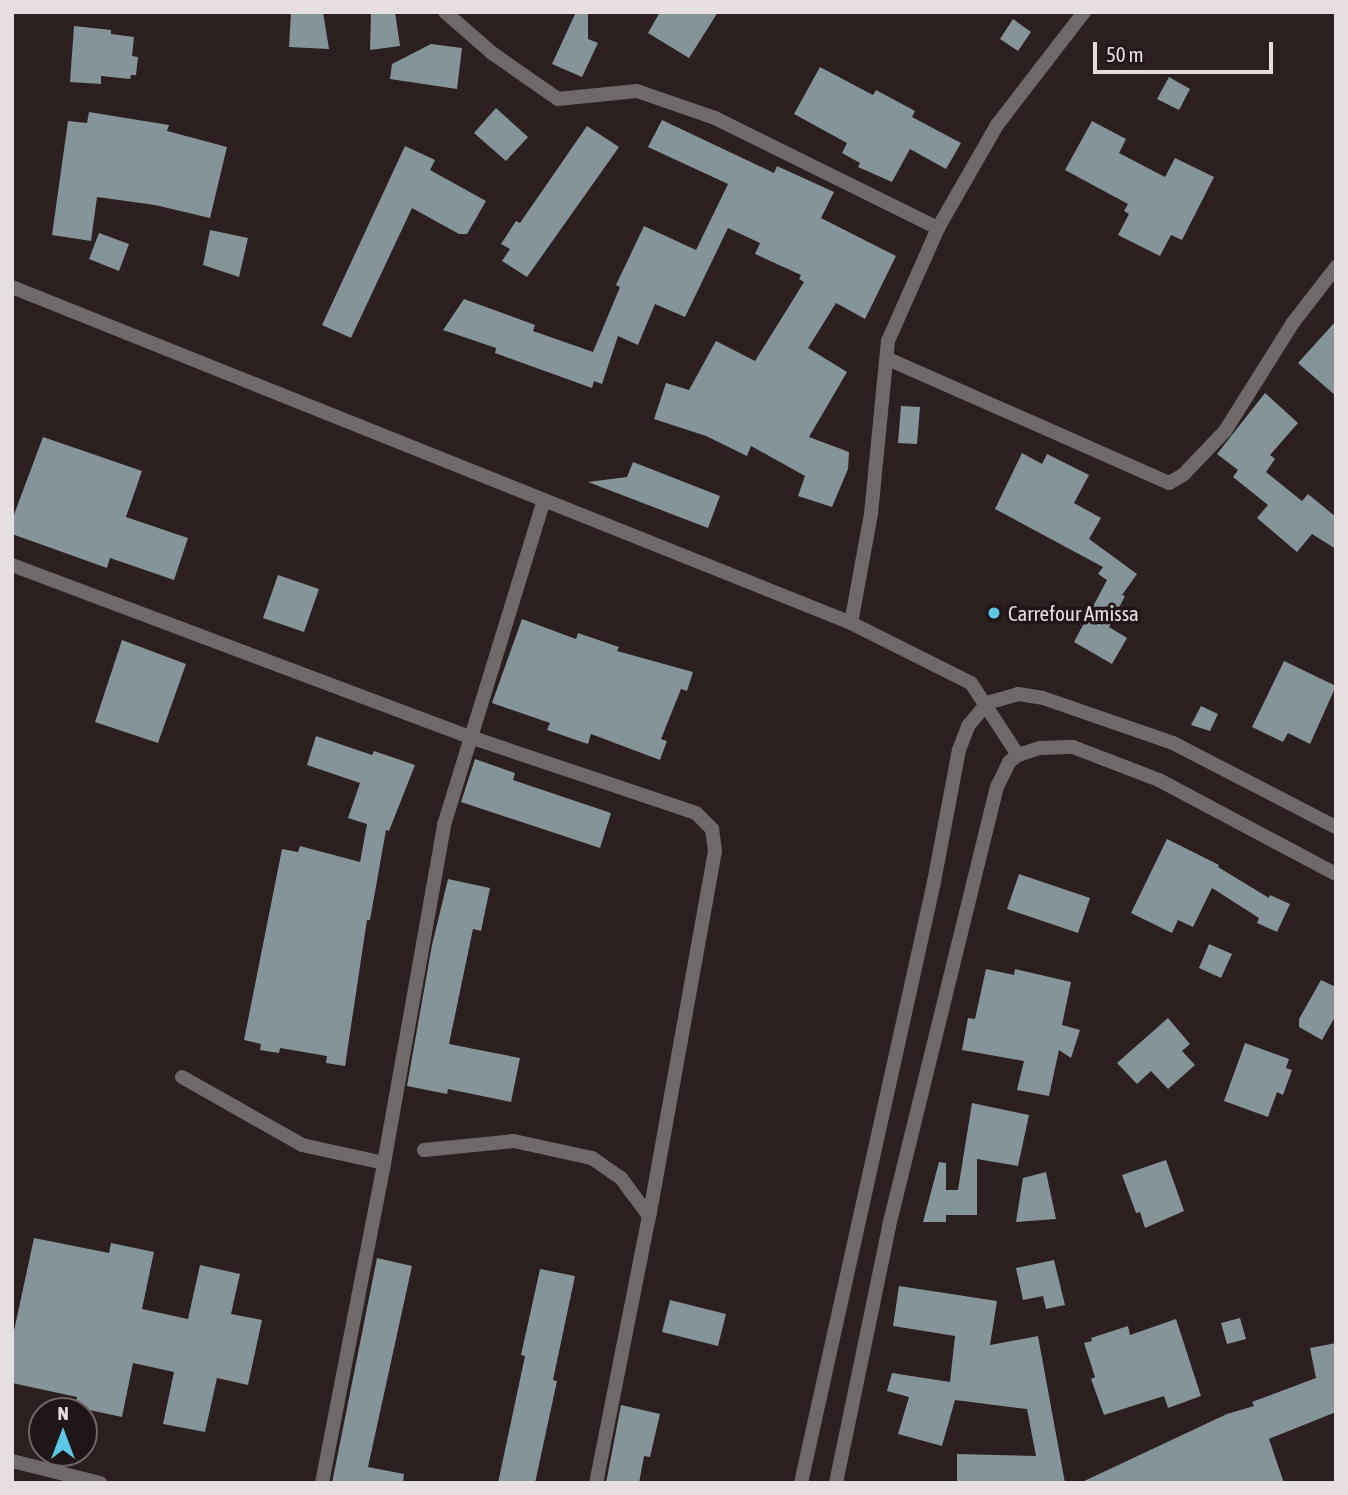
<!DOCTYPE html>
<html>
<head>
<meta charset="utf-8">
<style>
  body { margin:0 }
  #map { position:relative; width:1348px; height:1495px; overflow:hidden; background:#2b1f20; font-family:"Asap Condensed",sans-serif }
  div>[style] { position:absolute }
  .building>* { inset:0; background:#859499 }
  .minor>* { height:14px; margin:-7px; padding:0 7px; transform-origin:7px; border-radius:7px; background:#70696a }
  .tertiary>* { height:14px; margin:-7px; padding:0 7px; transform-origin:7px; border-radius:7px; background:#70696a }
  .dots>* { width:19px; height:19px; translate:-50% -50%; box-sizing:border-box; border:4px solid #211617; border-radius:50% }
  span { translate:-50% -50%; white-space:nowrap; text-align:center; line-height:1.15; -webkit-text-stroke:7px #211617; paint-order:stroke }
  .poi-label { font-size:21px; color:#e7dedf }
  .left { translate:0 -50%; text-align:left }
  .frame { position:absolute; inset:0; border:14px solid #e7dedf; pointer-events:none }
  .north { position:absolute; left:28px; top:1397px; width:70px; height:70px; box-sizing:border-box; background:#211617; border:2px solid #706667; border-radius:50%; rotate:0deg; font-size:19px; font-weight:700; line-height:28px; text-align:center; color:#e7dedf }
  .north::after { content:''; display:block; margin:auto; width:24px; height:32px; background:#5cc7e7; clip-path:polygon(50% 0,100% 100%,50% 72%,0 100%) }
  .scale { position:absolute; left:1093px; top:42px; width:180px; height:32px; box-sizing:border-box; border:4px solid #e7dedf; border-top:0; padding-left:9px; font-size:21px; line-height:24px; white-space:nowrap; color:#e7dedf; -webkit-text-stroke:5px #211617; paint-order:stroke }
</style>
</head>
<body>
<div id="map">
  <div class="building">
    <i style="clip-path:polygon(291px 12px,323px 12px,329px 49px,289px 47px)"></i>
    <i style="clip-path:polygon(371px 12px,395px 12px,400px 46px,370px 50px)"></i>
    <i style="clip-path:polygon(576px 12px,588px 12px,588px 39px,598px 43px,582px 77px,552px 64px)"></i>
    <i style="clip-path:polygon(660px 12px,718px 12px,689px 58px,648px 33px)"></i>
    <i style="clip-path:polygon(1013px 19px,1031px 32px,1018px 51px,1000px 39px)"></i>
    <i style="clip-path:polygon(74px 26px,111px 30px,111px 34px,134px 37px,132px 56px,138px 57px,136px 75px,131px 75px,130px 79px,101px 76px,101px 84px,70px 82px)"></i>
    <i style="clip-path:polygon(431px 44px,462px 48px,457px 89px,390px 79px,392px 64px)"></i>
    <i style="clip-path:polygon(820px 67px,873px 95px,876px 90px,915px 111px,912px 117px,961px 143px,946px 169px,910px 149px,892px 182px,858px 167px,860px 163px,842px 153px,847px 143px,794px 114px)"></i>
    <i style="clip-path:polygon(1169px 77px,1190px 89px,1179px 110px,1157px 99px)"></i>
    <i style="clip-path:polygon(496px 108px,528px 137px,506px 161px,474px 133px)"></i>
    <i style="clip-path:polygon(89px 112px,169px 125px,167px 131px,227px 147px,210px 218px,155px 205px,97px 197px,91px 241px,52px 235px,68px 121px,87px 123px)"></i>
    <i style="clip-path:polygon(662px 120px,774px 173px,777px 166px,834px 192px,821px 218px,896px 256px,865px 319px,836px 303px,808px 348px,847px 372px,809px 437px,849px 452px,848px 469px,832px 507px,798px 496px,805px 476px,751px 446px,747px 456px,706px 436px,654px 419px,666px 383px,689px 390px,716px 341px,755px 361px,804px 282px,799px 279px,801px 275px,755px 254px,760px 243px,728px 228px,685px 317px,655px 304px,638px 345px,618px 336px,602px 384px,594px 381px,592px 388px,495px 353px,496px 348px,443px 330px,464px 299px,535px 325px,533px 331px,593px 352px,620px 287px,616px 285px,644px 226px,696px 250px,728px 184px,648px 147px)"></i>
    <i style="clip-path:polygon(1092px 121px,1126px 139px,1119px 153px,1165px 177px,1175px 158px,1214px 177px,1182px 240px,1171px 235px,1160px 256px,1118px 235px,1129px 214px,1124px 211px,1128px 204px,1065px 170px)"></i>
    <i style="clip-path:polygon(587px 126px,619px 147px,527px 277px,502px 261px,510px 249px,501px 244px,516px 221px,520px 223px)"></i>
    <i style="clip-path:polygon(405px 146px,435px 160px,430px 170px,486px 201px,467px 234px,459px 234px,412px 208px,351px 338px,322px 325px)"></i>
    <i style="clip-path:polygon(210px 230px,248px 238px,239px 277px,203px 265px)"></i>
    <i style="clip-path:polygon(99px 233px,129px 244px,119px 271px,89px 259px)"></i>
    <i style="clip-path:polygon(1336px 321px,1336px 396px,1298px 363px)"></i>
    <i style="clip-path:polygon(1265px 393px,1298px 423px,1270px 455px,1275px 459px,1266px 472px,1302px 501px,1308px 494px,1336px 517px,1336px 549px,1312px 534px,1297px 552px,1257px 518px,1268px 505px,1233px 477px,1238px 470px,1217px 454px)"></i>
    <i style="clip-path:polygon(901px 406px,920px 407px,917px 444px,898px 443px)"></i>
    <i style="clip-path:polygon(43px 437px,142px 471px,126px 517px,188px 538px,174px 580px,110px 558px,107px 568px,12px 534px,12px 520px)"></i>
    <i style="clip-path:polygon(1022px 453px,1042px 464px,1047px 454px,1089px 475px,1074px 503px,1101px 518px,1089px 539px,1137px 574px,1122px 595px,1125px 596px,1109px 627px,1127px 638px,1112px 664px,1074px 642px,1107px 580px,1098px 574px,1103px 567px,995px 509px)"></i>
    <i style="clip-path:polygon(633px 462px,720px 496px,708px 528px,588px 482px,627px 477px)"></i>
    <i style="clip-path:polygon(278px 575px,319px 589px,304px 632px,263px 618px)"></i>
    <i style="clip-path:polygon(522px 619px,576px 639px,578px 633px,619px 647px,617px 651px,693px 672px,687px 691px,681px 689px,661px 739px,667px 741px,660px 760px,591px 734px,588px 744px,547px 730px,550px 723px,492px 703px)"></i>
    <i style="clip-path:polygon(122px 640px,186px 664px,158px 743px,95px 722px)"></i>
    <i style="clip-path:polygon(1284px 661px,1336px 686px,1310px 744px,1288px 733px,1283px 742px,1252px 727px)"></i>
    <i style="clip-path:polygon(1201px 706px,1218px 714px,1210px 731px,1191px 725px)"></i>
    <i style="clip-path:polygon(316px 736px,372px 755px,374px 751px,415px 765px,389px 831px,386px 830px,370px 920px,367px 920px,345px 1066px,326px 1063px,327px 1056px,280px 1048px,279px 1053px,260px 1050px,261px 1044px,244px 1040px,282px 849px,298px 852px,300px 846px,360px 862px,367px 824px,348px 818px,360px 783px,307px 765px)"></i>
    <i style="clip-path:polygon(475px 759px,515px 773px,513px 780px,611px 813px,600px 848px,461px 802px)"></i>
    <i style="clip-path:polygon(1167px 839px,1219px 865px,1218px 867px,1269px 898px,1270px 895px,1290px 904px,1277px 932px,1257px 923px,1259px 918px,1212px 888px,1193px 927px,1178px 920px,1172px 933px,1131px 913px)"></i>
    <i style="clip-path:polygon(1019px 874px,1090px 898px,1078px 933px,1007px 909px)"></i>
    <i style="clip-path:polygon(448px 879px,490px 888px,481px 931px,473px 929px,449px 1044px,520px 1058px,511px 1102px,448px 1089px,447px 1094px,407px 1086px,432px 945px)"></i>
    <i style="clip-path:polygon(1209px 944px,1232px 954px,1221px 978px,1199px 968px)"></i>
    <i style="clip-path:polygon(986px 969px,1014px 975px,1015px 969px,1071px 982px,1062px 1025px,1080px 1030px,1071px 1058px,1059px 1050px,1049px 1096px,1017px 1090px,1024px 1061px,962px 1050px,968px 1018px,975px 1019px)"></i>
    <i style="clip-path:polygon(1321px 980px,1336px 987px,1336px 1015px,1322px 1040px,1299px 1027px,1299px 1019px)"></i>
    <i style="clip-path:polygon(1168px 1018px,1190px 1044px,1182px 1051px,1195px 1065px,1168px 1089px,1151px 1071px,1137px 1084px,1117px 1063px)"></i>
    <i style="clip-path:polygon(1245px 1043px,1289px 1059px,1286px 1068px,1292px 1070px,1283px 1095px,1277px 1092px,1268px 1117px,1224px 1101px)"></i>
    <i style="clip-path:polygon(972px 1103px,1029px 1115px,1018px 1166px,977px 1159px,977px 1215px,946px 1215px,946px 1222px,923px 1222px,939px 1162px,946px 1163px,946px 1190px,958px 1190px)"></i>
    <i style="clip-path:polygon(1166px 1160px,1184px 1211px,1145px 1228px,1140px 1212px,1136px 1213px,1122px 1175px)"></i>
    <i style="clip-path:polygon(1046px 1172px,1056px 1219px,1016px 1222px,1023px 1178px)"></i>
    <i style="clip-path:polygon(34px 1238px,109px 1253px,111px 1243px,154px 1252px,142px 1309px,188px 1319px,200px 1265px,240px 1274px,231px 1314px,262px 1320px,248px 1385px,217px 1378px,205px 1432px,163px 1424px,174px 1372px,133px 1363px,122px 1417px,75px 1407px,77px 1397px,12px 1383px,12px 1340px)"></i>
    <i style="clip-path:polygon(377px 1258px,412px 1266px,368px 1467px,404px 1474px,403px 1483px,332px 1483px)"></i>
    <i style="clip-path:polygon(1054px 1260px,1065px 1305px,1046px 1309px,1043px 1296px,1023px 1300px,1016px 1268px)"></i>
    <i style="clip-path:polygon(540px 1269px,575px 1276px,553px 1380px,557px 1381px,535px 1483px,498px 1483px,525px 1356px,521px 1355px)"></i>
    <i style="clip-path:polygon(899px 1286px,997px 1301px,990px 1345px,1038px 1336px,1065px 1483px,957px 1483px,957px 1454px,1036px 1456px,1027px 1409px,955px 1400px,942px 1446px,898px 1434px,909px 1397px,887px 1391px,892px 1373px,950px 1382px,955px 1336px,893px 1326px)"></i>
    <i style="clip-path:polygon(670px 1300px,726px 1314px,718px 1346px,662px 1332px)"></i>
    <i style="clip-path:polygon(1240px 1318px,1246px 1339px,1227px 1344px,1221px 1323px)"></i>
    <i style="clip-path:polygon(1176px 1319px,1201px 1396px,1168px 1408px,1164px 1396px,1104px 1415px,1091px 1379px,1095px 1377px,1084px 1343px,1092px 1341px,1091px 1338px,1128px 1326px,1130px 1335px)"></i>
    <i style="clip-path:polygon(1336px 1343px,1336px 1412px,1269px 1439px,1284px 1483px,1080px 1483px,1227px 1414px,1254px 1406px,1252px 1402px,1316px 1378px,1310px 1348px)"></i>
    <i style="clip-path:polygon(621px 1405px,660px 1414px,650px 1457px,644px 1456px,639px 1483px,606px 1483px)"></i>
  </div>
  <div class="minor">
    <i style="left:445px;top:12px;width:62px;rotate:41.1deg"></i>
    <i style="left:492px;top:53px;width:80px;rotate:34.9deg"></i>
    <i style="left:558px;top:99px;width:79px;rotate:-5.8deg"></i>
    <i style="left:637px;top:91px;width:83px;rotate:19.1deg"></i>
    <i style="left:715px;top:118px;width:249px;rotate:26.3deg"></i>
    <i style="left:888px;top:359px;width:307px;rotate:23.8deg"></i>
    <i style="left:1169px;top:483px;width:16px;rotate:-30deg"></i>
    <i style="left:1183px;top:475px;width:61px;rotate:-46.3deg"></i>
    <i style="left:1225px;top:431px;width:126px;rotate:-57.9deg"></i>
    <i style="left:1292px;top:324px;width:72px;rotate:-52.3deg"></i>
    <i style="left:12px;top:565px;width:489px;rotate:20.6deg"></i>
    <i style="left:470px;top:737px;width:238px;rotate:18.6deg"></i>
    <i style="left:696px;top:813px;width:23px;rotate:45deg"></i>
    <i style="left:712px;top:829px;width:22px;rotate:82deg"></i>
    <i style="left:715px;top:851px;width:371px;rotate:100.2deg"></i>
    <i style="left:649px;top:1216px;width:272px;rotate:101.2deg"></i>
    <i style="left:851px;top:623px;width:111px;rotate:-79.6deg"></i>
    <i style="left:871px;top:514px;width:174px;rotate:-84.4deg"></i>
    <i style="left:888px;top:341px;width:124px;rotate:-66.1deg"></i>
    <i style="left:938px;top:228px;width:119px;rotate:-60.2deg"></i>
    <i style="left:997px;top:125px;width:143px;rotate:-52.4deg"></i>
    <i style="left:182px;top:1077px;width:138px;rotate:29.5deg"></i>
    <i style="left:302px;top:1145px;width:84px;rotate:12.4deg"></i>
    <i style="left:424px;top:1150px;width:90px;rotate:-5.7deg"></i>
    <i style="left:514px;top:1141px;width:80px;rotate:12.3deg"></i>
    <i style="left:592px;top:1158px;width:35px;rotate:35deg"></i>
    <i style="left:621px;top:1178px;width:47px;rotate:53.6deg"></i>
    <i style="left:12px;top:1461px;width:91px;rotate:14deg"></i>
    <i style="left:322px;top:1483px;width:326px;rotate:-79deg"></i>
    <i style="left:384px;top:1163px;width:343px;rotate:-79.9deg"></i>
    <i style="left:444px;top:825px;width:340px;rotate:-72.9deg"></i>
  </div>
  <div class="tertiary">
    <i style="left:12px;top:287px;width:904px;rotate:21.82deg"></i>
    <i style="left:851px;top:623px;width:134px;rotate:26.6deg"></i>
    <i style="left:971px;top:683px;width:86px;rotate:56.9deg"></i>
    <i style="left:801px;top:1483px;width:616px;rotate:-77.52deg"></i>
    <i style="left:934px;top:882px;width:134px;rotate:-79.3deg"></i>
    <i style="left:959px;top:750px;width:26px;rotate:-69deg"></i>
    <i style="left:968px;top:726px;width:30px;rotate:-50deg"></i>
    <i style="left:987px;top:703px;width:32px;rotate:-16deg"></i>
    <i style="left:1018px;top:694px;width:25px;rotate:9deg"></i>
    <i style="left:1043px;top:698px;width:138px;rotate:19.1deg"></i>
    <i style="left:1173px;top:743px;width:183px;rotate:27.3deg"></i>
    <i style="left:836px;top:1483px;width:262px;rotate:-78.3deg"></i>
    <i style="left:889px;top:1226px;width:452px;rotate:-76.2deg"></i>
    <i style="left:997px;top:787px;width:28px;rotate:-64deg"></i>
    <i style="left:1009px;top:762px;width:11px;rotate:-38deg"></i>
    <i style="left:1018px;top:755px;width:23px;rotate:-18deg"></i>
    <i style="left:1040px;top:748px;width:33px;rotate:-2deg"></i>
    <i style="left:1073px;top:747px;width:92px;rotate:21deg"></i>
    <i style="left:1159px;top:780px;width:200px;rotate:28deg"></i>
  </div>
  <div class="dots">
    <i style="left:994px;top:613px;background:#5cc7e7"></i>
  </div>
  <div class="poi-label">
    <span class="left" style="left:1008px;top:613px">Carrefour Amissa</span>
  </div>
  <div class="frame"></div>
  <div class="north">N</div>
  <div class="scale">50 m</div>
</div>
</body>
</html>
